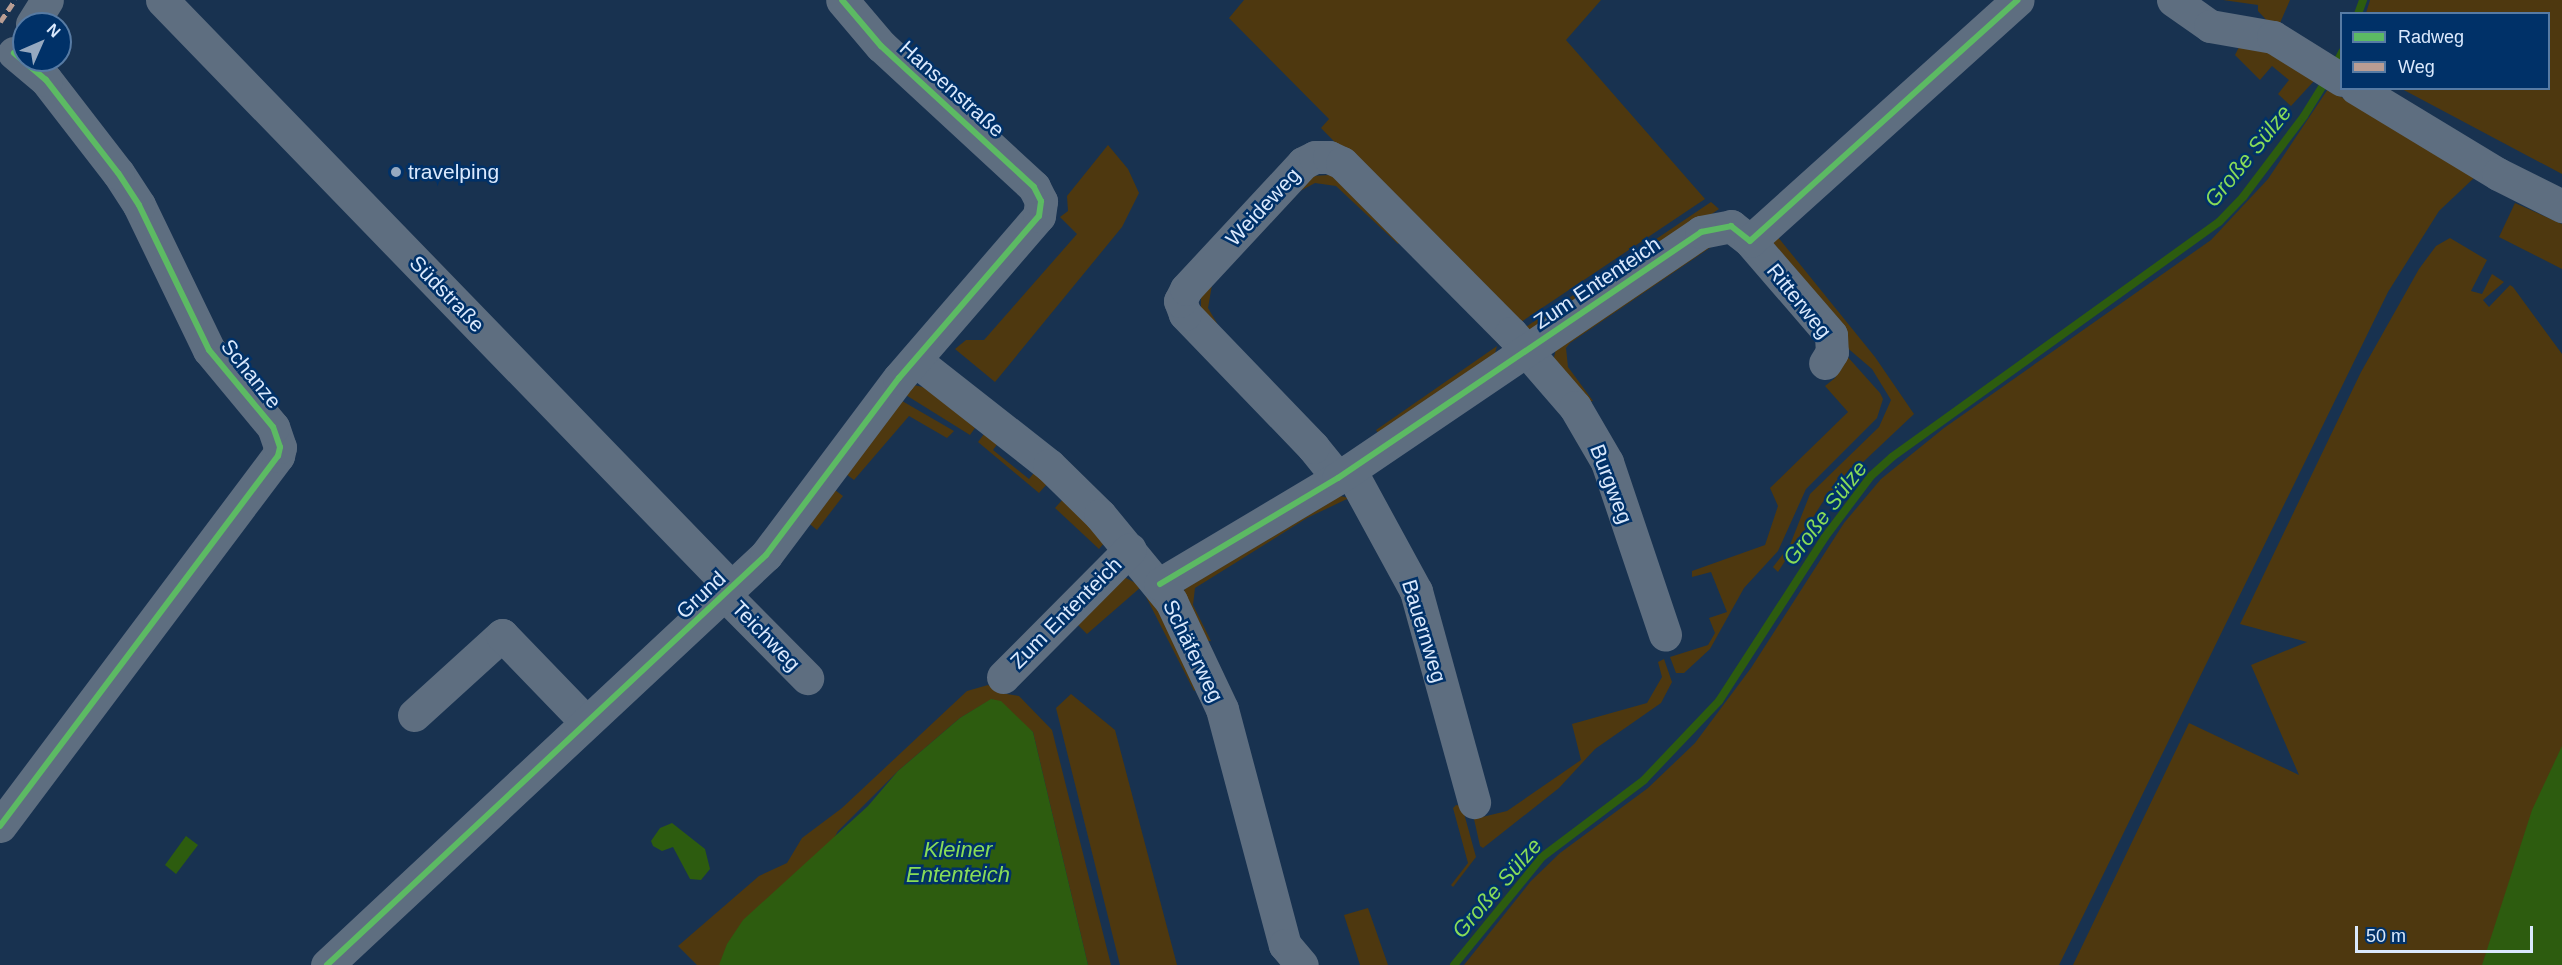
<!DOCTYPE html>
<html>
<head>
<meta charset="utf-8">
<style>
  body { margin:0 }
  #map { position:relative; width:2562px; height:965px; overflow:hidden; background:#183250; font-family:Helvetica,sans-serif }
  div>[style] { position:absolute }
  .green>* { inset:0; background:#4e380f }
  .water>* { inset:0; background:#2d5c0f }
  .stream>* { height:8px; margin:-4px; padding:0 4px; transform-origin:4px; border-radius:4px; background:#2d5c0f }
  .minor>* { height:33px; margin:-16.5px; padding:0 16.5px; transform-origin:16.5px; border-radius:16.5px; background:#5e6e80 }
  .quiet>* { height:4.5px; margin-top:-2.25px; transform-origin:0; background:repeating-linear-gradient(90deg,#b99d93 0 9px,transparent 0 13.5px) }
  .cycleway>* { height:6px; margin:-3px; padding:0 3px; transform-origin:3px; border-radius:3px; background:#5cba63 }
  .dots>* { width:16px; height:16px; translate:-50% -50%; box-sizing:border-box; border:3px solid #003168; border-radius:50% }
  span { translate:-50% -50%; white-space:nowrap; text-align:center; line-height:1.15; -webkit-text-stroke:5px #003168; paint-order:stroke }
  .street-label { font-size:21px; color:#dae9fd }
  .poi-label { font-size:21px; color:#dae9fd }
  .left { translate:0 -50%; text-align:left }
  .water-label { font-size:22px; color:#88dc58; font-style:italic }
  .legend { position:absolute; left:2340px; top:12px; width:210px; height:78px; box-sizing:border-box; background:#003168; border:2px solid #577ba4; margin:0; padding:8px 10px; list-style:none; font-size:18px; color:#dae9fd }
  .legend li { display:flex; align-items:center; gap:12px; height:30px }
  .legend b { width:30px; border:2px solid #577ba4 }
  .north { position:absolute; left:12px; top:12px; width:60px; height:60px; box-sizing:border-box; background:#003168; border:2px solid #577ba4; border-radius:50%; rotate:45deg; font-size:16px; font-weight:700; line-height:24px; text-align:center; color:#dae9fd }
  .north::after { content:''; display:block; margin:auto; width:21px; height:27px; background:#96a9c0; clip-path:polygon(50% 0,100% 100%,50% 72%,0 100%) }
  .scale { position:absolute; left:2355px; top:926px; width:178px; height:27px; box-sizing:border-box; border:3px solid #dae9fd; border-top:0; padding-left:8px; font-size:18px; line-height:21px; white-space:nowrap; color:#dae9fd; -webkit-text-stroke:4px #003168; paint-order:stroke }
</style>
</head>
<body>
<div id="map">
  <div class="green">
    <i style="clip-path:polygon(1244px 0,1601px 0,1566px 40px,1705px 199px,1515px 326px,1321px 128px,1329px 119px,1229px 18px)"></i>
    <i style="clip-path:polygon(2223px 0,2290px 0,2280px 23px,2272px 26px,2258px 11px,2258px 5px)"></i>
    <i style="clip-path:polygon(2370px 0,2562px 0,2562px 174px,2402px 89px,2548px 88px,2548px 14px,2366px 13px)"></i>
    <i style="clip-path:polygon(2256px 44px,2314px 81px,2291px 106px,2278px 94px,2289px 80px,2272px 66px,2260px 80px,2235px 55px,2240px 45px)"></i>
    <i style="clip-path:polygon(2328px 89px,2475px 177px,2439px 211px,2388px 292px,2059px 965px,1464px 965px,1531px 881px,1560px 853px,1648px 788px,1695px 743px,1751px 668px,1844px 523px,1881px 479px,1944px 428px,2211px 240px,2268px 179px)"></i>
    <i style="clip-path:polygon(1108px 145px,1128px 169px,1139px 193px,1122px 227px,995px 382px,955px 349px,966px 340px,984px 340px,1077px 234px,1060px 217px,1068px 211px,1067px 196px)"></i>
    <i style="clip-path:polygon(1330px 175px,1345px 180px,1403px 238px,1398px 244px,1336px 186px,1315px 183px,1300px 191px,1212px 285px,1208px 308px,1218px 325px,1201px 311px,1201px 289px,1312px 176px)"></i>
    <i style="clip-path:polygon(1711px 202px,1719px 209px,1628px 271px,1541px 329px,1523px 329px)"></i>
    <i style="clip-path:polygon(2515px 203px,2562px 224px,2562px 269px,2499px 237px)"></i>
    <i style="clip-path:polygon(1773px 231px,1875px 357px,1914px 414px,1826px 497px,1778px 572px,1773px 567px,1790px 545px,1810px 494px,1879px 427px,1891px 400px,1872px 369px,1844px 345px,1764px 241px)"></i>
    <i style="clip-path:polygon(2450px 238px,2487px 260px,2471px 291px,2482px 294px,2492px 274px,2504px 282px,2483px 300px,2489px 307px,2510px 285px,2513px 287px,2562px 354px,2562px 965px,2073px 965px,2189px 723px,2299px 775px,2251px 665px,2307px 642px,2240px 624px,2361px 372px,2419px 269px,2436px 246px)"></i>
    <i style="clip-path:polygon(1731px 243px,1714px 245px,1570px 343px,1566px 348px,1568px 367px,1593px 401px,1583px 403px,1553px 361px,1556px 349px,1701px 246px)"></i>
    <i style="clip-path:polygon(1497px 346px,1494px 357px,1381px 437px,1376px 430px)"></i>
    <i style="clip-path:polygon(1846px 355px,1880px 393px,1883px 399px,1877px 418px,1806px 489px,1778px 551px,1744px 588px,1710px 649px,1684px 673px,1676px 673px,1670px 657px,1708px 645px,1715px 633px,1709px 618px,1727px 612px,1711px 572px,1692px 577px,1692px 571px,1765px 545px,1778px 506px,1770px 488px,1848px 412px,1825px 386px,1835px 378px)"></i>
    <i style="clip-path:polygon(914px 385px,931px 389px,975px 428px,970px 435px,901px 392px)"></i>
    <i style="clip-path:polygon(897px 398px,954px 431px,947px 438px,909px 416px,854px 480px,842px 471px)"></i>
    <i style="clip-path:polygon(984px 434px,1001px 439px,993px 450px,1029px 479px,1037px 469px,1047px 484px,1039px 493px,978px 442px)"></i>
    <i style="clip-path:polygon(831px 487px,843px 496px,817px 530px,805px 520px)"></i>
    <i style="clip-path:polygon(1335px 495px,1349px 498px,1307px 518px,1195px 588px,1193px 605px,1211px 641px,1204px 641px,1182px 598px,1185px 588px)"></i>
    <i style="clip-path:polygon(1063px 499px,1105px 542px,1099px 549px,1055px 508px)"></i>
    <i style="clip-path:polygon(1124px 577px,1149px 590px,1198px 688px,1194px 691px,1141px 587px,1087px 634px,1072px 619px)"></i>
    <i style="clip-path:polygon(1664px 659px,1672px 682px,1661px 703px,1595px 749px,1559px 788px,1483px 848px,1480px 846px,1474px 819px,1507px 811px,1581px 760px,1572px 724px,1647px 703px,1662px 677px,1658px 662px)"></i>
    <i style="clip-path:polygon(988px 685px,1000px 693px,1019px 696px,1052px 730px,1111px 965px,1088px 965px,1033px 732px,992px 699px,960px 718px,898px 771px,838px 831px,765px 965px,697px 965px,678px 946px,759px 876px,787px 863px,802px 838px,842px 808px,967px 691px)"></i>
    <i style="clip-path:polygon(1071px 694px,1115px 730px,1177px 965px,1120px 965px,1056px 708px)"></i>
    <i style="clip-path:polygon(1456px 805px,1462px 806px,1476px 857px,1453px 887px,1451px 885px,1468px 863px,1453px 808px)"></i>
    <i style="clip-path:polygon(1368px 908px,1388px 965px,1360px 965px,1344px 915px)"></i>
  </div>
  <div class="water">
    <i style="clip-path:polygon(991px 699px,1001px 701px,1033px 732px,1088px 965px,719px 965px,727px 944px,743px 920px,868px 806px,898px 771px,960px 718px)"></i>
    <i style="clip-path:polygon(2562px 746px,2562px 965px,2482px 965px,2532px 810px)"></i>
    <i style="clip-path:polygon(672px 823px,705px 849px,710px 869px,701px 880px,690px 879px,673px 847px,662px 851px,653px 846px,651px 841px,660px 828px)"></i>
    <i style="clip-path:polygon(186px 836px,198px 845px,176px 874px,165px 865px)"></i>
  </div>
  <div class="stream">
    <i style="left:2358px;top:14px;width:15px;rotate:-70deg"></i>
    <i style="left:2335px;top:66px;width:16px;rotate:-63deg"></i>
    <i style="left:1454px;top:965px;width:139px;rotate:-50.8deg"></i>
    <i style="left:1542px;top:857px;width:128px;rotate:-37deg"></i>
    <i style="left:1644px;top:780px;width:109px;rotate:-46.5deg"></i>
    <i style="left:1719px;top:701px;width:195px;rotate:-57.1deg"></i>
    <i style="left:1825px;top:537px;width:76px;rotate:-53deg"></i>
    <i style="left:1871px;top:476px;width:28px;rotate:-42deg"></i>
    <i style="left:1892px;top:457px;width:403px;rotate:-35.7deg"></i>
    <i style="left:2219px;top:222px;width:35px;rotate:-46deg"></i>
    <i style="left:2243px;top:197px;width:101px;rotate:-53deg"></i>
    <i style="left:2304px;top:116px;width:44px;rotate:-58.1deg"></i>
  </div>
  <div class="minor">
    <i style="left:162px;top:0;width:819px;rotate:45.89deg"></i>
    <i style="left:2173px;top:0;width:45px;rotate:35.1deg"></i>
    <i style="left:2210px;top:26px;width:64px;rotate:9.9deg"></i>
    <i style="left:2273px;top:37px;width:81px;rotate:31.9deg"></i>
    <i style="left:32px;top:24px;width:28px;rotate:-58deg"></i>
    <i style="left:2356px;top:88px;width:166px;rotate:31.2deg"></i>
    <i style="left:2498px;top:174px;width:72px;rotate:26.6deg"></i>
    <i style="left:1750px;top:241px;width:124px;rotate:49.2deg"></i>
    <i style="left:1831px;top:335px;width:17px;rotate:87deg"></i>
    <i style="left:1832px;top:352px;width:13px;rotate:122deg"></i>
    <i style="left:915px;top:360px;width:170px;rotate:38.1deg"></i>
    <i style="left:1049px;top:465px;width:71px;rotate:44.4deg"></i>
    <i style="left:1100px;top:515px;width:112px;rotate:50.5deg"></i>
    <i style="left:1171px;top:601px;width:119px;rotate:64.7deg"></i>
    <i style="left:1222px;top:709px;width:244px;rotate:75.1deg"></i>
    <i style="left:1285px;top:945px;width:26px;rotate:50deg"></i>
    <i style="left:1350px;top:470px;width:138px;rotate:61.4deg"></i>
    <i style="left:1416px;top:591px;width:219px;rotate:74.6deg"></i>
    <i style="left:1338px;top:478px;width:40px;rotate:-129deg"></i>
    <i style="left:1313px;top:447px;width:185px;rotate:-133.9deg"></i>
    <i style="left:1185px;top:314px;width:14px;rotate:-111deg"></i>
    <i style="left:1180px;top:301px;width:13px;rotate:-63deg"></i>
    <i style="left:1186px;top:289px;width:172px;rotate:-47.1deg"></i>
    <i style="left:1303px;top:163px;width:13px;rotate:-27deg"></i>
    <i style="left:1315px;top:157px;width:14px"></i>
    <i style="left:1329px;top:157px;width:14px;rotate:25deg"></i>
    <i style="left:1342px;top:163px;width:240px;rotate:45.2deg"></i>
    <i style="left:1511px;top:333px;width:98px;rotate:49.1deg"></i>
    <i style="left:1575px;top:407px;width:64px;rotate:59.8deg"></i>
    <i style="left:1607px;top:462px;width:182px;rotate:71.4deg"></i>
    <i style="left:1160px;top:584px;width:207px;rotate:-30.8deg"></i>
    <i style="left:1338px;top:478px;width:439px;rotate:-34.1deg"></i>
    <i style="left:1701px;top:232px;width:31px;rotate:-11deg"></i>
    <i style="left:1731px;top:226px;width:24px;rotate:38deg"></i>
    <i style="left:1750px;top:241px;width:360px;rotate:-42deg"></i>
    <i style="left:725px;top:595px;width:117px;rotate:45.3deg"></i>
    <i style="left:1003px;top:677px;width:180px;rotate:-45.2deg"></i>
    <i style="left:414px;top:715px;width:119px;rotate:-42.3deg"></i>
    <i style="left:502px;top:635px;width:121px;rotate:46deg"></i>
    <i style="left:0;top:826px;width:463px;rotate:-53.1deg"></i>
    <i style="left:278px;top:456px;width:9px;rotate:-77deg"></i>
    <i style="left:280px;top:447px;width:21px;rotate:-109deg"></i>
    <i style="left:273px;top:427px;width:100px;rotate:-129.7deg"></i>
    <i style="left:209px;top:350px;width:161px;rotate:-115.8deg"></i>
    <i style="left:139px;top:205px;width:38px;rotate:-123deg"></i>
    <i style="left:118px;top:173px;width:118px;rotate:-127.7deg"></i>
    <i style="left:46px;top:80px;width:42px;rotate:-139.8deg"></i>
    <i style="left:327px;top:965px;width:601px;rotate:-43.04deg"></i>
    <i style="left:766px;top:555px;width:221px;rotate:-53.1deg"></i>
    <i style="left:899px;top:378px;width:214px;rotate:-49.2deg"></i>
    <i style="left:1039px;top:216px;width:15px;rotate:-82deg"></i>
    <i style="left:1041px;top:201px;width:16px;rotate:-117deg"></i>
    <i style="left:1034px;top:187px;width:208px;rotate:-137.3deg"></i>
    <i style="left:881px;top:46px;width:60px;rotate:-130.3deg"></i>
  </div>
  <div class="quiet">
    <i style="left:0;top:22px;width:27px;rotate:-56deg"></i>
  </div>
  <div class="cycleway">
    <i style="left:1160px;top:584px;width:207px;rotate:-30.8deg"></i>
    <i style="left:1338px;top:478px;width:439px;rotate:-34.1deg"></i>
    <i style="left:1701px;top:232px;width:31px;rotate:-11deg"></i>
    <i style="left:1731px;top:226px;width:24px;rotate:38deg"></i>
    <i style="left:1750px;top:241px;width:360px;rotate:-42deg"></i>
    <i style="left:0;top:826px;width:463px;rotate:-53.1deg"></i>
    <i style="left:278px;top:456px;width:9px;rotate:-77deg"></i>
    <i style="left:280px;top:447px;width:21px;rotate:-109deg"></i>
    <i style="left:273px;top:427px;width:100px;rotate:-129.7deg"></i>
    <i style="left:209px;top:350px;width:161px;rotate:-115.8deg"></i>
    <i style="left:139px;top:205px;width:38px;rotate:-123deg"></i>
    <i style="left:118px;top:173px;width:118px;rotate:-127.7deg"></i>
    <i style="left:46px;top:80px;width:42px;rotate:-139.8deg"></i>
    <i style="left:327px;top:965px;width:601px;rotate:-43.04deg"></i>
    <i style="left:766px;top:555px;width:221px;rotate:-53.1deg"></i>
    <i style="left:899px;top:378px;width:214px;rotate:-49.2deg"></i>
    <i style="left:1039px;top:216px;width:15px;rotate:-82deg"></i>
    <i style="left:1041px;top:201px;width:16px;rotate:-117deg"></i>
    <i style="left:1034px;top:187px;width:208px;rotate:-137.3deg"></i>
    <i style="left:881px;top:46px;width:60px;rotate:-130.3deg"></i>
  </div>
  <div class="dots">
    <i style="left:396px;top:172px;background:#96a9c0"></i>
  </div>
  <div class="street-label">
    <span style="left:952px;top:89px;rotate:42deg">Hansenstraße</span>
    <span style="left:1263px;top:207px;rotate:-47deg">Weideweg</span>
    <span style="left:1597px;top:283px;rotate:-34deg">Zum Ententeich</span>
    <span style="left:447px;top:294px;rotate:46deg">Südstraße</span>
    <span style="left:1799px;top:301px;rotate:51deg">Ritterweg</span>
    <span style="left:251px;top:374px;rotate:51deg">Schanze</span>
    <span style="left:1611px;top:484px;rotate:69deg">Burgweg</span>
    <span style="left:701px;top:595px;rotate:-43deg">Grund</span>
    <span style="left:1066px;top:613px;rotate:-45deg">Zum Ententeich</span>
    <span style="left:1424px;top:631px;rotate:73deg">Bauernweg</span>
    <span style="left:766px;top:636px;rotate:46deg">Teichweg</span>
    <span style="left:1193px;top:651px;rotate:64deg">Schäferweg</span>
  </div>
  <div class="poi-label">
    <span class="left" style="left:408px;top:172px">travelping</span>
  </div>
  <div class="water-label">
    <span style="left:2248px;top:156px;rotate:-51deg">Große Sülze</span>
    <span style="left:1825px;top:513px;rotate:-53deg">Große Sülze</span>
    <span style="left:958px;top:862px">Kleiner<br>Ententeich</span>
    <span style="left:1497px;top:888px;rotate:-49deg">Große Sülze</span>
  </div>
  <ul class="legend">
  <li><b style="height:8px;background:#5cba63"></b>Radweg</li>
  <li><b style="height:8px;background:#b99d93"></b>Weg</li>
  </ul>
  <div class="north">N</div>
  <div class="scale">50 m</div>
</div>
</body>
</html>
